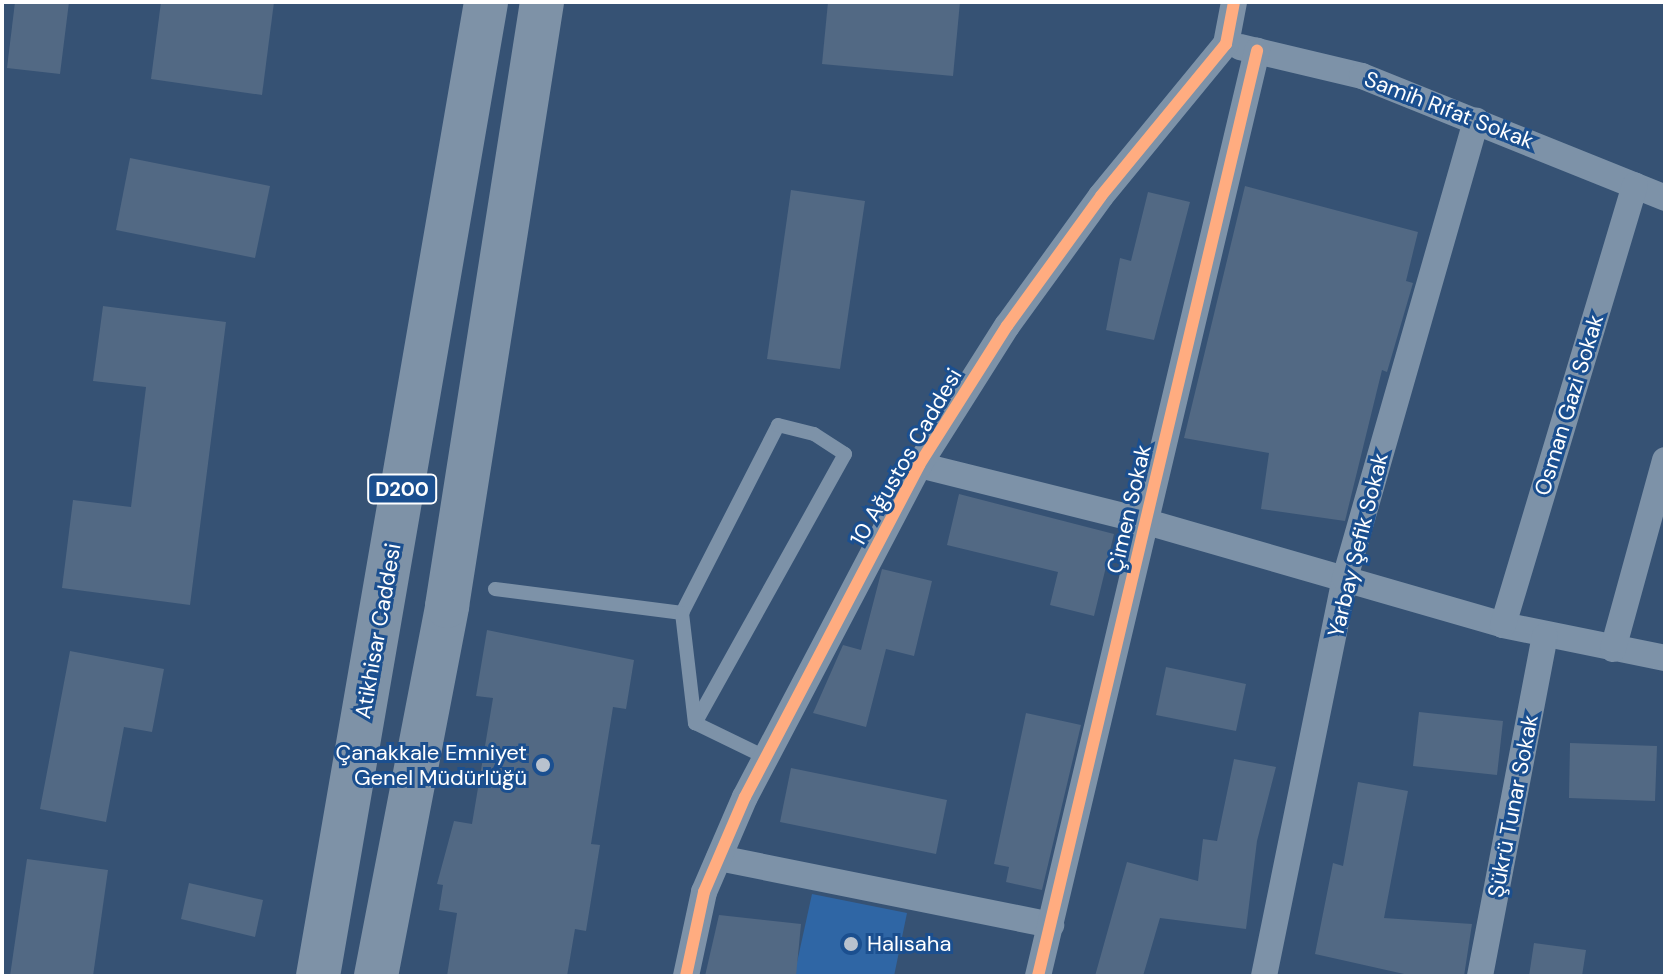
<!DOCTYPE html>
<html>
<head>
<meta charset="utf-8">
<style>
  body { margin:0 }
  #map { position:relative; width:1667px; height:978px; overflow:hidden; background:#365274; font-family:"DM Sans",sans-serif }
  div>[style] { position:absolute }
  .green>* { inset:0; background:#2f66a5 }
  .building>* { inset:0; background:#526984 }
  .lane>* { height:14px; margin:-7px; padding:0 7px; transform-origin:7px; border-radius:7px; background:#7d92a8 }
  .street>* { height:26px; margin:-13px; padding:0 13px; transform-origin:13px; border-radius:13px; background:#7d92a8 }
  .highway>* { height:44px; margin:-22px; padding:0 22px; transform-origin:22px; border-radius:22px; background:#7e92a7 }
  .cycleway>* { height:12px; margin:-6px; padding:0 6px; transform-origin:6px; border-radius:6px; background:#ffac80 }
  .dots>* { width:22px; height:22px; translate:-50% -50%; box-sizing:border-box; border:4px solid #1b4f8f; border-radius:50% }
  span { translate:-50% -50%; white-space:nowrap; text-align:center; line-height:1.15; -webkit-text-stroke:6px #1b4f8f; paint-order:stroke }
  .shield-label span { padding:2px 6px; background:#1b4f8f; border:2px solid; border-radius:6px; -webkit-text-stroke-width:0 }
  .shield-label { font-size:20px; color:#fff; font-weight:700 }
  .street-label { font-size:22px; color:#fff }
  .poi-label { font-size:22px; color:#fff }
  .right { translate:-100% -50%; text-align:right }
  .left { translate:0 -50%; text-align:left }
  .frame { position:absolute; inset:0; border:4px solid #fff; pointer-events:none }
</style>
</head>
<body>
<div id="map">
  <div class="green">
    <i style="clip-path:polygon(812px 894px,907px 913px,894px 976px,794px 976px)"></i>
  </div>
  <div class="building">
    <i style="clip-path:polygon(15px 2px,69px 2px,60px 74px,7px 68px)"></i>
    <i style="clip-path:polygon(161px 2px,274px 2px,262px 95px,151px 79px)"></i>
    <i style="clip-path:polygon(828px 2px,960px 2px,953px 76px,822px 64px)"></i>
    <i style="clip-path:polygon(130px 158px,270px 186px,255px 258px,116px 230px)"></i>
    <i style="clip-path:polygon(1245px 186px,1418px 232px,1406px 281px,1413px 283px,1387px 372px,1382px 370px,1345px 521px,1261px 509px,1269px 453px,1184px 438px)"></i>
    <i style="clip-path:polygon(791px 190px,865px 201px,840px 369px,767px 359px)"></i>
    <i style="clip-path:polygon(1148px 192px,1190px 202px,1154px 340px,1106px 330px,1120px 258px,1131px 261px)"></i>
    <i style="clip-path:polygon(103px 306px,226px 322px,190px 605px,62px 588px,73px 500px,131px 507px,146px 387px,93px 381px)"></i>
    <i style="clip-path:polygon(959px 494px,1114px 534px,1094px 616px,1050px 605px,1058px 572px,947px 545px)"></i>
    <i style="clip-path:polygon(882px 569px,932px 581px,914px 656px,886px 649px,866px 727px,813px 713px,843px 645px,861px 650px)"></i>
    <i style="clip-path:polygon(487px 630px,634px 660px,626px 709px,613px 707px,591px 844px,600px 845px,586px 931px,575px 929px,567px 976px,447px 976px,457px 913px,439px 910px,443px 885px,437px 884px,454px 821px,472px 824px,493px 698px,476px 696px)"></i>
    <i style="clip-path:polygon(70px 651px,164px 669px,152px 732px,124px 727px,106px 822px,40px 809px)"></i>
    <i style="clip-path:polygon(1166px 667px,1246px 684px,1236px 731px,1156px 715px)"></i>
    <i style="clip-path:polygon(1419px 712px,1503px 721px,1497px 775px,1413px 766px)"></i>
    <i style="clip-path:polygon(1026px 713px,1081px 725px,1042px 890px,1006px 882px,1009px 867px,994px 864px)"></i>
    <i style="clip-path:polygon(1570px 743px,1657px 746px,1655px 801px,1569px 798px)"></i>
    <i style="clip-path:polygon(1234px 759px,1276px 767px,1257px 841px,1246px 929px,1160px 918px,1143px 976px,1095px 976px,1127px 862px,1198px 881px,1203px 839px,1217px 841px)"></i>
    <i style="clip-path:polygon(791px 768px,947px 800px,936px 854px,780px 822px)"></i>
    <i style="clip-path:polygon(1358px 782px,1408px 791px,1384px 918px,1472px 924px,1464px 976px,1413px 976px,1315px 954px,1333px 863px,1343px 866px)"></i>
    <i style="clip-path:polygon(27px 859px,108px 870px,93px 976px,10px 976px)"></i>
    <i style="clip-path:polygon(189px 883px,263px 900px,255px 937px,181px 919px)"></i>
    <i style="clip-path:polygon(719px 915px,801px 924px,796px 976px,705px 976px)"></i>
    <i style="clip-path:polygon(1534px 943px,1586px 950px,1582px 976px,1529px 976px)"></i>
  </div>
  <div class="lane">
    <i style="left:495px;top:589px;width:189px;rotate:7.3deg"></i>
    <i style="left:682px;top:613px;width:211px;rotate:-62.9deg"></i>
    <i style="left:778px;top:425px;width:37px;rotate:14deg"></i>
    <i style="left:814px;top:434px;width:37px;rotate:33deg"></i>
    <i style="left:845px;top:454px;width:308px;rotate:119.1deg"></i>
    <i style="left:695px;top:723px;width:80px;rotate:25.9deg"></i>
    <i style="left:682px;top:613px;width:111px;rotate:83.3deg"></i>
  </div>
  <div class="street">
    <i style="left:1240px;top:47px;width:125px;rotate:13.4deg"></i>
    <i style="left:1362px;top:76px;width:327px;rotate:21.9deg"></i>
    <i style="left:919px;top:465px;width:235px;rotate:14deg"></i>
    <i style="left:1147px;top:522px;width:371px;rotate:16.1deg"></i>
    <i style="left:1503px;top:625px;width:165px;rotate:11.5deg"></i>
    <i style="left:1503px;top:625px;width:459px;rotate:-73.3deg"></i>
    <i style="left:1613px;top:649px;width:196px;rotate:-74.6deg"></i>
    <i style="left:719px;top:858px;width:339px;rotate:11.4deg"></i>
    <i style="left:686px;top:976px;width:86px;rotate:-77.9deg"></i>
    <i style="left:704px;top:892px;width:103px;rotate:-66.7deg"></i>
    <i style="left:745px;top:797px;width:375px;rotate:-62.3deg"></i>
    <i style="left:919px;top:465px;width:165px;rotate:-57.7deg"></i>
    <i style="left:1007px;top:326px;width:160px;rotate:-54.1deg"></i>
    <i style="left:1101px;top:196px;width:197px;rotate:-50.6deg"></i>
    <i style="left:1226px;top:44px;width:43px;rotate:-79.2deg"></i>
    <i style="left:1038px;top:976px;width:951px;rotate:-76.68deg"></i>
    <i style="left:1264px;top:976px;width:406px;rotate:-78.5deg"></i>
    <i style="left:1345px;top:578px;width:476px;rotate:-74deg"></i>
    <i style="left:1480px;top:976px;width:346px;rotate:-79.2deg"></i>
  </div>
  <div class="highway">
    <i style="left:318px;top:976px;width:988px;rotate:-80.21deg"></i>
    <i style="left:376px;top:976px;width:377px;rotate:-79.1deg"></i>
    <i style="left:447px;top:606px;width:611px;rotate:-81.06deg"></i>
  </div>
  <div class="cycleway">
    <i style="left:686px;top:976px;width:86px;rotate:-77.9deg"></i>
    <i style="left:704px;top:892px;width:103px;rotate:-66.7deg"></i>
    <i style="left:745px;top:797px;width:375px;rotate:-62.3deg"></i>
    <i style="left:919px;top:465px;width:165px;rotate:-57.7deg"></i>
    <i style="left:1007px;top:326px;width:160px;rotate:-54.1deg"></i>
    <i style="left:1101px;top:196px;width:197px;rotate:-50.6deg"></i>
    <i style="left:1226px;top:44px;width:43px;rotate:-79.2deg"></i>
    <i style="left:1038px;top:976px;width:951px;rotate:-76.68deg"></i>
  </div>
  <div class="dots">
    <i style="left:543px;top:765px;background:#b9c2ce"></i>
    <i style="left:851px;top:944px;background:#b9c2ce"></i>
  </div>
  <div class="shield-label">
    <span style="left:402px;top:489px">D200</span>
  </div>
  <div class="street-label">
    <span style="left:1449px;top:110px;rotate:21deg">Samih Rıfat Sokak</span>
    <span style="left:1569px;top:405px;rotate:-73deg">Osman Gazi Sokak</span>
    <span style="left:906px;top:457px;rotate:-60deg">10 Ağustos Caddesi</span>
    <span style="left:1129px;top:509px;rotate:-77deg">Çimen Sokak</span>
    <span style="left:1358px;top:545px;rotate:-76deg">Yarbay Şefik Sokak</span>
    <span style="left:378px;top:631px;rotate:-80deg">Atikhisar Caddesi</span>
    <span style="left:1513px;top:806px;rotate:-79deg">Şükrü Tunar Sokak</span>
  </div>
  <div class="poi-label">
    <span class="right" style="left:527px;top:765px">Çanakkale Emniyet<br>Genel Müdürlüğü</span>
    <span class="left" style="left:867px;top:944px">Halısaha</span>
  </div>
  <div class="frame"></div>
</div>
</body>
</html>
